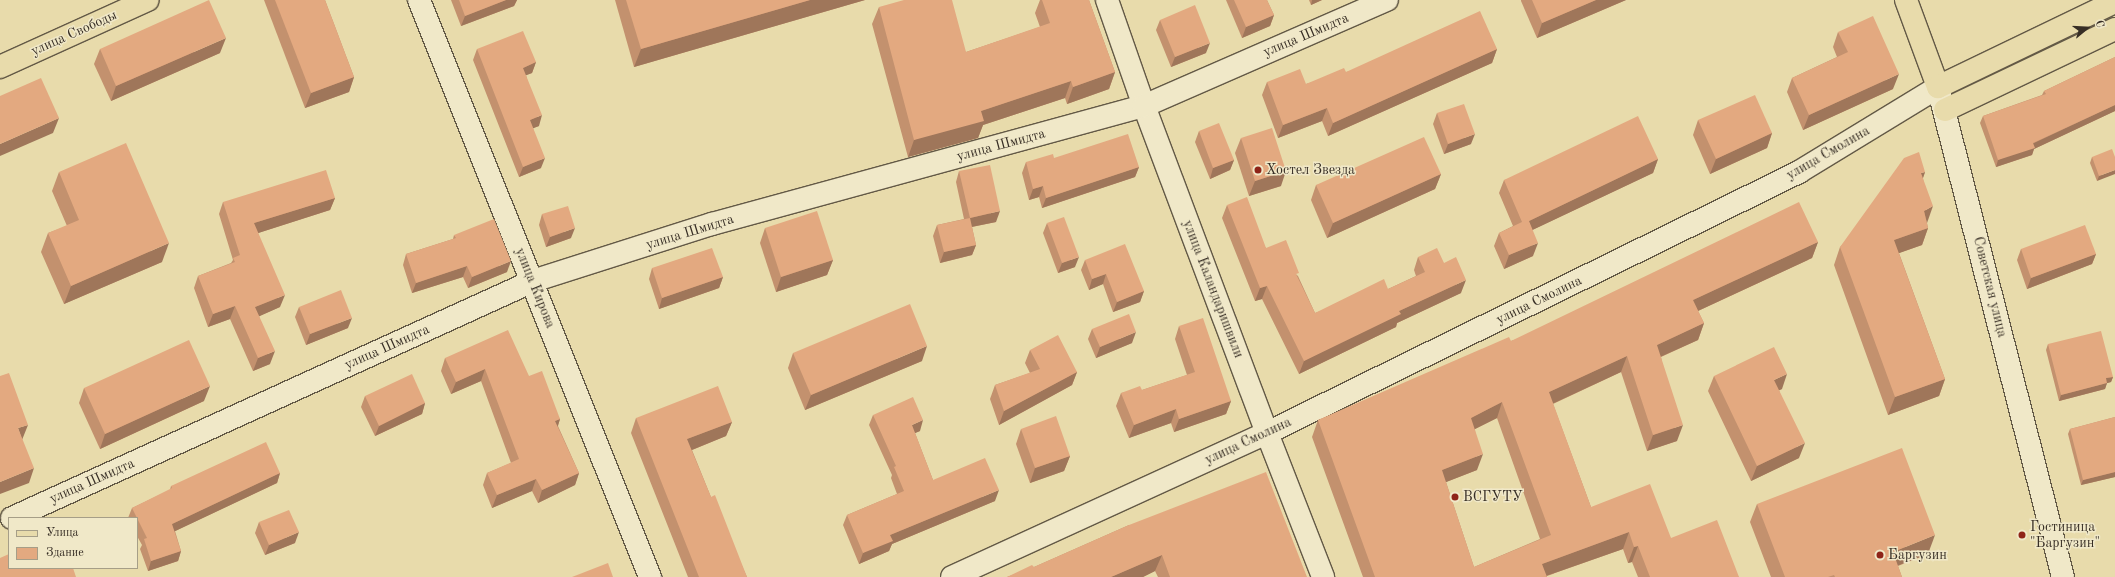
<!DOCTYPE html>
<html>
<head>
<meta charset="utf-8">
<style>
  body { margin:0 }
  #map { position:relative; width:2115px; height:577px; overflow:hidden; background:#e8dbab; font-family:"Old Standard TT",serif }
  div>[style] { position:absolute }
  .roads { filter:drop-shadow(1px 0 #635946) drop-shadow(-1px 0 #635946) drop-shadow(0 1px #635946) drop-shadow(0 -1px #635946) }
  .minor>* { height:22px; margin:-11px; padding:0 11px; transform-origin:11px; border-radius:11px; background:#f0e8c8 }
  .major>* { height:22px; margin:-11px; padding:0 11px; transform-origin:11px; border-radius:11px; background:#e8dbab }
  .wall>* { inset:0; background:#c3916e }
  .shaded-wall>* { inset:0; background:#9f765a }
  .building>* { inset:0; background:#e3a980 }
  .dots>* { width:11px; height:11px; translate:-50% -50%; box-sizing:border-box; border:2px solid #f0e8c8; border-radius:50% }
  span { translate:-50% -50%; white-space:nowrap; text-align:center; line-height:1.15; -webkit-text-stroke:3px #f0e8c8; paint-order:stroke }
  .street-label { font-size:14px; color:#372e25 }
  .poi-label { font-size:14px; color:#372e25 }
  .left { translate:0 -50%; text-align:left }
  .legend { position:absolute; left:8px; top:517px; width:130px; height:52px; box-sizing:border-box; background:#f0e8c8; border:1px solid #a69e87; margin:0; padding:5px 7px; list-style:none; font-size:12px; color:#372e25 }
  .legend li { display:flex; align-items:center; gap:8px; height:20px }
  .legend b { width:20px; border:1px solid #a69e87 }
  .north { position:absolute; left:2067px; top:8px; width:40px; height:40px; -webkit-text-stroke:3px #f0e8c8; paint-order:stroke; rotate:72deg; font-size:11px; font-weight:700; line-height:16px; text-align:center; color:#372e25 }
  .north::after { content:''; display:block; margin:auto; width:14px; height:18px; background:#372e25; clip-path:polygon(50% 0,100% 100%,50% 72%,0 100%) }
</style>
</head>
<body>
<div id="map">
  <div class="roads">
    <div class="minor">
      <i style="left:419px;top:0;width:622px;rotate:68.18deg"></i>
      <i style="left:1107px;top:0;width:112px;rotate:70.8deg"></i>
      <i style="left:1144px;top:106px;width:349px;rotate:69.4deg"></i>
      <i style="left:1267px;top:433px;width:155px;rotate:68.7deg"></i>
      <i style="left:12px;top:518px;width:572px;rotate:-24.46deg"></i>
      <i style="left:533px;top:281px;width:188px;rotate:-17.7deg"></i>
      <i style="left:712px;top:224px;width:448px;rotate:-15.3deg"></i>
      <i style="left:1144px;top:106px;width:265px;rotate:-23.6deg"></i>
      <i style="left:952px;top:577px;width:346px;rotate:-24.6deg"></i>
      <i style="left:1267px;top:433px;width:593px;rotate:-26.13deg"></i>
      <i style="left:1799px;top:172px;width:163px;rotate:-31.4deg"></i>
      <i style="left:1938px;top:87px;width:506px;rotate:75.69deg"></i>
    </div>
    <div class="major">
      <i style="left:1906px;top:0;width:93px;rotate:69.8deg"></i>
      <i style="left:1938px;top:87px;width:196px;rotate:-25.7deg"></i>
      <i style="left:0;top:67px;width:162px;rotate:-24.4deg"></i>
      <i style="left:1945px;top:110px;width:188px;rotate:-25.5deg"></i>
    </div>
  </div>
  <div class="wall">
    <i style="clip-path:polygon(264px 0,325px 0,354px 77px,349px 92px,305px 108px)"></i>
    <i style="clip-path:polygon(451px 0,517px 0,514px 6px,461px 26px)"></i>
    <i style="clip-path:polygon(615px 0,865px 0,634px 67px)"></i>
    <i style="clip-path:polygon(1040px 0,1089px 0,1115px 72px,1109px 89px,1067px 104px,1065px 98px,983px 125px,978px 138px,908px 157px,872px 24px,879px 7px,966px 52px,1040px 27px,1035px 13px)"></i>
    <i style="clip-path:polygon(1226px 0,1267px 0,1274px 15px,1270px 26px,1242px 38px)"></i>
    <i style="clip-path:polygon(1309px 0,1322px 0,1311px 5px)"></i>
    <i style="clip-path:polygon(1521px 0,1626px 0,1537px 38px,1521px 1px)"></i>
    <i style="clip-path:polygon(1160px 20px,1206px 53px,1171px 67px,1156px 30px)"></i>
    <i style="clip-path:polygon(1838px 32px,1893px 89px,1803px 130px,1787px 92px,1792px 78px,1837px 57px,1833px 47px)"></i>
    <i style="clip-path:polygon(100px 49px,220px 53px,111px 101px,94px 64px)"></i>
    <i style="clip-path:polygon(477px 49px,536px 62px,532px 73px,526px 75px,539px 126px,533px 128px,541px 168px,519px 177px,473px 60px)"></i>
    <i style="clip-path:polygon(1497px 49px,1492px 63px,1328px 136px,1322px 121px,1278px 138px,1262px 95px,1267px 82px,1306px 84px,1346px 72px)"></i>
    <i style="clip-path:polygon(2115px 57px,2115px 111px,2034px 149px,2032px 155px,1996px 167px,1980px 123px,1983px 116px,2042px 95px,2044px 91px)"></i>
    <i style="clip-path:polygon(1437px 113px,1471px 144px,1444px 154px,1433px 124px)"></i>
    <i style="clip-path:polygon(1698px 120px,1772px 133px,1767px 148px,1710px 174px,1693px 135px)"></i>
    <i style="clip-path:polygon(1199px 131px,1234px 160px,1230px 170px,1210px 179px,1195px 142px)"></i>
    <i style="clip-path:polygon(1241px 138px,1281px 186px,1249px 196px,1235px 153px)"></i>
    <i style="clip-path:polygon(2092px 157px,2115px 157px,2097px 181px,2090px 163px)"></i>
    <i style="clip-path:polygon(1658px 159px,1653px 173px,1532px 230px,1533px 256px,1504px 269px,1494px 246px,1499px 233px,1513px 226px,1499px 193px,1504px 180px)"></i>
    <i style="clip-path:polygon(1026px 162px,1139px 167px,1135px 177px,1042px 208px,1039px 197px,1029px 200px,1022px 173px)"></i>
    <i style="clip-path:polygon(959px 171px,996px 222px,972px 227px,976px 245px,972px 255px,940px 263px,933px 236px,937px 225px,964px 219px,956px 182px)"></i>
    <i style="clip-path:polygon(59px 172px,162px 262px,64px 304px,41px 252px,48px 233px,67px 226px,52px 191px)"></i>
    <i style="clip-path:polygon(1925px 172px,1923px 178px,1927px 223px,1928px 228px,1922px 245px,1899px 253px,1945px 379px,1939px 396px,1888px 415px,1834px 265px,1840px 247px)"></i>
    <i style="clip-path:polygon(1441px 174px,1435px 189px,1327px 238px,1311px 200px,1316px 185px)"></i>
    <i style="clip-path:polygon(335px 198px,330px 210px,258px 233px,280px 307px,259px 316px,270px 364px,253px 371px,230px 319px,208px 327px,194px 288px,198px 276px,231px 263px,233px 260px,219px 214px,223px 202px)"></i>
    <i style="clip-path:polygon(1227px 205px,1266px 248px,1298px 276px,1315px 313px,1388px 289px,1416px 276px,1414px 270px,1418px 257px,1444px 263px,1461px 293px,1397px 323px,1396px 327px,1299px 374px,1262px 299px,1255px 301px,1222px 218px)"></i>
    <i style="clip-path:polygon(542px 214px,571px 238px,546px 247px,539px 225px)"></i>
    <i style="clip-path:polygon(1047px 223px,1075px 267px,1058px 273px,1043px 233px)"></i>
    <i style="clip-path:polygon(765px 228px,833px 260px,827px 275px,776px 292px,760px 243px)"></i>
    <i style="clip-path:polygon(454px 235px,507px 272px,468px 288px,463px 277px,412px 293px,403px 265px,406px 254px,453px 239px)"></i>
    <i style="clip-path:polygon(evenodd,1818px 242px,1812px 258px,1698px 311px,1704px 323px,1698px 340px,1661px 357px,1677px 441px,1647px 451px,1621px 372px,1553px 404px,1591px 507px,1671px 538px,1739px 577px,1638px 577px,1632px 562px,1628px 563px,1623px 549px,1547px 576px,1547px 577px,1363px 577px,1312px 437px,1318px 420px,1511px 341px,1818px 242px,1497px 418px,1540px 539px,1474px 567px,1446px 482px,1477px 470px,1475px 429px,1497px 418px)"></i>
    <i style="clip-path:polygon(2021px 249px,2096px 254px,2092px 264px,2027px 289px,2017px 260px)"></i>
    <i style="clip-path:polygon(1085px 260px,1144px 291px,1140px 302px,1113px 312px,1103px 284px,1089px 290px,1081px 270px)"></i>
    <i style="clip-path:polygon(652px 268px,723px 277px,719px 288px,659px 309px,649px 279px)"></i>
    <i style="clip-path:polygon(299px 307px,348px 328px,306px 345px,295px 317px)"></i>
    <i style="clip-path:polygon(1179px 326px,1231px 401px,1226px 414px,1174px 432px,1171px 423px,1129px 438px,1116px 406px,1121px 393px,1142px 390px,1187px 375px,1175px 339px)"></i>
    <i style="clip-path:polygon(1092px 329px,1132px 343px,1096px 358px,1088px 339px)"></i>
    <i style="clip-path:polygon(2048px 344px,2113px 377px,2111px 382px,2107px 383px,2105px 389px,2059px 401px,2046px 350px)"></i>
    <i style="clip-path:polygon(1030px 350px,1077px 372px,1072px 385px,999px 425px,990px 399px,995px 385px,1030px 373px,1025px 363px)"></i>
    <i style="clip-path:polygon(793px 353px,922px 361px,805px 410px,788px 368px)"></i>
    <i style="clip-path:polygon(445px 358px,529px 376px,560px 419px,558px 426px,579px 473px,575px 485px,538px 503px,532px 491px,492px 508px,483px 485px,487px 473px,511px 463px,481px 381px,451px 394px,441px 371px)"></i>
    <i style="clip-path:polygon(1714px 376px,1782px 389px,1779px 390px,1799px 458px,1751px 481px,1708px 391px)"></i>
    <i style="clip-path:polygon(84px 388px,204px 401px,100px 449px,79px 403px)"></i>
    <i style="clip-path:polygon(365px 396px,425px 403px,422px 414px,375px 436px,361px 407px)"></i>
    <i style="clip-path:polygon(873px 415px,920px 431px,915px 433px,933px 480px,995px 501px,892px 544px,889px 551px,859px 564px,843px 525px,847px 515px,897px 494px,891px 478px,892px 475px,869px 425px)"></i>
    <i style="clip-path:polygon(2115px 417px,2115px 477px,2081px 485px,2068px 434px,2070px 429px)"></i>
    <i style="clip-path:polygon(636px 418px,732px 422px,726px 436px,692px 450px,711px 497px,747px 577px,688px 577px,631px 433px)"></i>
    <i style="clip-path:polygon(1021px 429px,1070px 456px,1064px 471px,1030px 483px,1016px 444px)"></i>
    <i style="clip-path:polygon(280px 473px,277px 483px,175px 531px,181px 551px,178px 561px,148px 571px,140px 549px,142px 545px,137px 536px,137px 518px,128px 518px,132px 508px,170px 490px,171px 486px)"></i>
    <i style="clip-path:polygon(1757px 504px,1928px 554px,1898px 566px,1902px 577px,1771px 577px,1750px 522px)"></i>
    <i style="clip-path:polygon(259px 522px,295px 543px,265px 555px,255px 533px)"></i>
    <i style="clip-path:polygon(1129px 525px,1307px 577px,1158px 577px,1155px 571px,1143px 577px,1007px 577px,1034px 567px)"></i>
  </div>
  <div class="shaded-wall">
    <i style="clip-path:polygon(506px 0,517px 0,514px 6px,461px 26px,465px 16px)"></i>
    <i style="clip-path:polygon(810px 0,865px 0,634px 67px,641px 49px)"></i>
    <i style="clip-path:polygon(1312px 0,1322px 0,1311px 5px)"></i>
    <i style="clip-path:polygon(1596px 0,1626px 0,1537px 38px,1542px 23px)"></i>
    <i style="clip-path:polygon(1274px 15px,1270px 26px,1242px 38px,1246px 27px)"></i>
    <i style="clip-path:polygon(226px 38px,220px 53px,111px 101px,116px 86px)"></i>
    <i style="clip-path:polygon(1210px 43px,1206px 53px,1171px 67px,1175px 57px)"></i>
    <i style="clip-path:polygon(1497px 49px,1492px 63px,1328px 136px,1333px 123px)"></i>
    <i style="clip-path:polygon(536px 62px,532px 73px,519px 78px,523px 68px)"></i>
    <i style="clip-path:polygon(1115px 72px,1109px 89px,1067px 104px,1073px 87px)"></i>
    <i style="clip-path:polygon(1899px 74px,1893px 89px,1803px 130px,1809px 115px)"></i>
    <i style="clip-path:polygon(354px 77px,349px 92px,305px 108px,311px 93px)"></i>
    <i style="clip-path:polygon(1071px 81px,1065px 98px,983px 125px,978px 138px,908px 157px,914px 140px,981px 111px)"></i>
    <i style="clip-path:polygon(2115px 105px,2115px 111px,2034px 149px,2032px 155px,1996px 167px,1998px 160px)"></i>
    <i style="clip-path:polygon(1327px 108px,1322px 121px,1278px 138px,1283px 125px)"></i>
    <i style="clip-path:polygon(542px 115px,539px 126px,526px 131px,530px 120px)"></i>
    <i style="clip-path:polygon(59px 118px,53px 133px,0 156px,0 144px)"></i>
    <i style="clip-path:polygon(1772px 133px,1767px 148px,1710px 174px,1716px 159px)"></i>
    <i style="clip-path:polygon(1475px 134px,1471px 144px,1444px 154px,1448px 144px)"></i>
    <i style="clip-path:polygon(545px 158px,541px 168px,519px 177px,523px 167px)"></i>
    <i style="clip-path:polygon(1658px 159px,1653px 173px,1524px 234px,1529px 221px)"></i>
    <i style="clip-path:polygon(1234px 160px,1230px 170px,1210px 179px,1213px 168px)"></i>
    <i style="clip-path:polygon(1139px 167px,1135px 177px,1042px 208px,1046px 198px)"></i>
    <i style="clip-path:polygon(2115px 170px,2115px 174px,2097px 181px,2099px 176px)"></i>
    <i style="clip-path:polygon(1286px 171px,1281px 186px,1249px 196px,1255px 181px)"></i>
    <i style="clip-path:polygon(1925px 172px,1919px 189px,1921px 173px)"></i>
    <i style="clip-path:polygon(1441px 174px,1435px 189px,1327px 238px,1333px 223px)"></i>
    <i style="clip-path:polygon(1043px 186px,1039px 197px,1029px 200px,1033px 189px)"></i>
    <i style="clip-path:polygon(335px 198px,330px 210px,249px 236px,254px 223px)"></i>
    <i style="clip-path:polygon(1933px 206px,1927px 223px,1924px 211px)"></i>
    <i style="clip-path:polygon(1000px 211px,996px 222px,966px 228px,970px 218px)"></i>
    <i style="clip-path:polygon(575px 228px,571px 238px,546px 247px,550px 237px)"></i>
    <i style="clip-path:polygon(1928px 228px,1922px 245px,1888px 257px,1894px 240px)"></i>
    <i style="clip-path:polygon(1818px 242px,1812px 258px,1687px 316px,1693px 300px)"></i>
    <i style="clip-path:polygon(169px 243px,162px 262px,64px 304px,71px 286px)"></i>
    <i style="clip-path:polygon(1538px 243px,1533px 256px,1504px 269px,1509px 255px)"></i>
    <i style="clip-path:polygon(976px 245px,972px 255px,940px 263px,944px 252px)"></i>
    <i style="clip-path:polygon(2096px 254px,2092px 264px,2027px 289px,2031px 278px)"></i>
    <i style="clip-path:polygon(1079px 257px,1075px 267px,1058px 273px,1062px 263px)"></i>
    <i style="clip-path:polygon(833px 260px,827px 275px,776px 292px,781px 277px)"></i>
    <i style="clip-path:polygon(511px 261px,507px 272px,468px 288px,472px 277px)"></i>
    <i style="clip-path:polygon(467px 266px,463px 277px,412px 293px,416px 283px)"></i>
    <i style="clip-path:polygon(1106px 274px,1103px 284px,1089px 290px,1092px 279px)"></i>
    <i style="clip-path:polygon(723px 277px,719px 288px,659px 309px,662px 298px)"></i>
    <i style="clip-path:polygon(1466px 280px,1461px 293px,1397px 323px,1396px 327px,1299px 374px,1304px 361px,1399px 311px)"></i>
    <i style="clip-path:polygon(1267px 286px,1262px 299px,1255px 301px,1260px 288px)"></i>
    <i style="clip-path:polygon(1144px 291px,1140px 302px,1113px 312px,1117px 302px)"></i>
    <i style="clip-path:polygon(285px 295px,280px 307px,251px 320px,255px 307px)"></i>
    <i style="clip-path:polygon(235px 306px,230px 319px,208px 327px,213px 314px)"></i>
    <i style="clip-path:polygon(352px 318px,348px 328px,306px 345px,310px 334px)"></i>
    <i style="clip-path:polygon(1704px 323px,1698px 340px,1651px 361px,1657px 345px)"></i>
    <i style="clip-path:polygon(1136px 332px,1132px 343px,1096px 358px,1100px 347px)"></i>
    <i style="clip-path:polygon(927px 346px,922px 361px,805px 410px,811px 395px)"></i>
    <i style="clip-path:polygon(275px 351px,270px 364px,253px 371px,258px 358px)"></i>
    <i style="clip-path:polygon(1627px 356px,1621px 372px,1543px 408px,1549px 392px)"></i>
    <i style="clip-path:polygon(485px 369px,481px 381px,451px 394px,456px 382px)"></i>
    <i style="clip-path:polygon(1077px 372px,1072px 385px,999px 425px,1004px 411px)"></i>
    <i style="clip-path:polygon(1787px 374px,1782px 389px,1769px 395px,1774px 380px)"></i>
    <i style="clip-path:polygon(2113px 377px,2111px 382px,2104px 384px,2106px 378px)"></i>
    <i style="clip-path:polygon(1945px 379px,1939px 396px,1888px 415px,1895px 397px)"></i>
    <i style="clip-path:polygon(2107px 383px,2105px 389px,2059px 401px,2061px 395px)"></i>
    <i style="clip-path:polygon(210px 386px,204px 401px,100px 449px,105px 434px)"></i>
    <i style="clip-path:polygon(1231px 401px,1226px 414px,1174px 432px,1179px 419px)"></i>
    <i style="clip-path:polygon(1502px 402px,1497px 418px,1465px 434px,1471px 418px)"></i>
    <i style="clip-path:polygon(425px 403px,422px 414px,375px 436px,379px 426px)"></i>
    <i style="clip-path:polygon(1176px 409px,1171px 423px,1129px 438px,1134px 425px)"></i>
    <i style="clip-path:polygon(560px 419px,556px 431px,555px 421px)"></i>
    <i style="clip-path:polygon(923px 420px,920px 431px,908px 436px,912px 425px)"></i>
    <i style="clip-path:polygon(732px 422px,726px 436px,682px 454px,687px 439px)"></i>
    <i style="clip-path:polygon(28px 425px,22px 440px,18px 428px)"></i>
    <i style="clip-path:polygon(1683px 425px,1677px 441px,1647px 451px,1653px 435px)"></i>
    <i style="clip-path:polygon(1805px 443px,1799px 458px,1751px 481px,1757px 466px)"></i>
    <i style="clip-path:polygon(1483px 454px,1477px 470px,1436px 486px,1442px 470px)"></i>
    <i style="clip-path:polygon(1070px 456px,1064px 471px,1030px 483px,1035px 468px)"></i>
    <i style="clip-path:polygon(34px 468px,29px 483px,0 494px,0 482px)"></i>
    <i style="clip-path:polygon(2115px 472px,2115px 477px,2081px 485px,2083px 480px)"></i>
    <i style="clip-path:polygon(280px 473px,277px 483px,169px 534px,172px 524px)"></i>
    <i style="clip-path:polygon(579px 473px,575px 485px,538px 503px,542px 490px)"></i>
    <i style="clip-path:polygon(536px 479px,532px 491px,492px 508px,497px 495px)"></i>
    <i style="clip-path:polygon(999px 490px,995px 501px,892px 544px,889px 551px,859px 564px,863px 553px,890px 535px)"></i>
    <i style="clip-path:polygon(299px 532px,295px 543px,265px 555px,269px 545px)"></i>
    <i style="clip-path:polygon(1629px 532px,1623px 549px,1543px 577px,1542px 564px)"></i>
    <i style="clip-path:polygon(1935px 535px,1928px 554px,1886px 570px,1893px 552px)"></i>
    <i style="clip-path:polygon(1638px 546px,1632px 562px,1628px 563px,1634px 547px)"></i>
    <i style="clip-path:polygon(181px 551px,178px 561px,148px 571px,151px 561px)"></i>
    <i style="clip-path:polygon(1162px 555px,1155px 571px,1143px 577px,1111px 577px)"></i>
  </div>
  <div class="building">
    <i style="clip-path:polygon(209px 0,226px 38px,116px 86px,100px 49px)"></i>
    <i style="clip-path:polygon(275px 0,325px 0,354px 77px,311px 93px)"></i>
    <i style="clip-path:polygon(459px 0,506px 0,465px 16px)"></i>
    <i style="clip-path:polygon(626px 0,810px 0,641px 49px)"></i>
    <i style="clip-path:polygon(904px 0,952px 0,966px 52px,1050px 23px,1042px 0,1089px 0,1115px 72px,1073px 87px,1071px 81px,981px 111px,984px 121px,914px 140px,879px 7px)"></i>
    <i style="clip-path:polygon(1234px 0,1267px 0,1274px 15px,1246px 27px)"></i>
    <i style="clip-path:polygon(1532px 0,1596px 0,1542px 23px)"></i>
    <i style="clip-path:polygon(1195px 5px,1210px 43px,1175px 57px,1160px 20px)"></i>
    <i style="clip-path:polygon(1480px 11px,1497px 49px,1333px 123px,1327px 108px,1283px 125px,1267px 82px,1300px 69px,1306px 84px,1344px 68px,1346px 72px)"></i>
    <i style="clip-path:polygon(1873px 16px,1899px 74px,1809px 115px,1792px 78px,1848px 52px,1838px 32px)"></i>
    <i style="clip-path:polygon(523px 31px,536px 62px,523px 68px,542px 115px,530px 120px,545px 158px,523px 167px,477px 49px)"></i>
    <i style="clip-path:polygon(2115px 57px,2115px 105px,2033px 143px,2035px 148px,1998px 160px,1983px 116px,2046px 94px,2044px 91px)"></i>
    <i style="clip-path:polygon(41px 78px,59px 118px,0 144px,0 96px)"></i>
    <i style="clip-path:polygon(1755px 95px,1772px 133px,1716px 159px,1698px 120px)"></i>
    <i style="clip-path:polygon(1464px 104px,1475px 134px,1448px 144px,1437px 113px)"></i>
    <i style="clip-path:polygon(1638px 116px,1658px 159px,1529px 221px,1538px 243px,1509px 255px,1499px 233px,1522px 222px,1504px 180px)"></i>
    <i style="clip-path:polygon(1219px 123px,1234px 160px,1213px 168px,1199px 131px)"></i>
    <i style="clip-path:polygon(1272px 128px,1286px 171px,1255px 181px,1241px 138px)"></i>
    <i style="clip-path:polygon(1128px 134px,1139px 167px,1046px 198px,1043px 186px,1033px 189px,1026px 162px,1053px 154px,1054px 158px)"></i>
    <i style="clip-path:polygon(1424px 137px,1441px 174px,1333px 223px,1316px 185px)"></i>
    <i style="clip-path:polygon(126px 143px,169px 243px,71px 286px,48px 233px,79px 220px,59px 172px)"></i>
    <i style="clip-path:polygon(2112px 149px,2115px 157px,2115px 170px,2099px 176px,2092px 157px)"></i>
    <i style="clip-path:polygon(1919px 152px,1925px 172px,1921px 173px,1933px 206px,1924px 211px,1928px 228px,1894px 240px,1945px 379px,1895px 397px,1840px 247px,1904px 158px)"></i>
    <i style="clip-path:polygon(990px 165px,1000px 211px,970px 218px,959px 171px)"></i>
    <i style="clip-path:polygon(326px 170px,335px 198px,254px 223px,285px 295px,255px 307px,275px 351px,258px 358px,235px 306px,213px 314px,198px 276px,235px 262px,233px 258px,240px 255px,223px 202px)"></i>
    <i style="clip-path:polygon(1247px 197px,1266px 248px,1286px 240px,1299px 273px,1296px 274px,1315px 313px,1384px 279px,1388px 289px,1425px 272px,1418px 257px,1437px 248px,1444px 263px,1456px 257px,1466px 280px,1399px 311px,1401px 314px,1304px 361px,1267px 286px,1260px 288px,1227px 205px)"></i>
    <i style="clip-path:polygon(evenodd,1799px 202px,1818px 242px,1693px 300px,1704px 323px,1657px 345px,1683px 425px,1653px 435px,1627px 356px,1549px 392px,1591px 507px,1650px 484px,1671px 538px,1717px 520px,1739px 577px,1650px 577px,1638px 546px,1634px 547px,1629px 532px,1542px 564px,1547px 577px,1375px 577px,1318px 420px,1509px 337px,1511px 341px,1799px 202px,1502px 402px,1551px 535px,1474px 567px,1442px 470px,1483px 454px,1471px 418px,1502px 402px)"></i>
    <i style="clip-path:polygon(568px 206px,575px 228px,550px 237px,542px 214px)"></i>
    <i style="clip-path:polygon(817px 211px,833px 260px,781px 277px,765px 228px)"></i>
    <i style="clip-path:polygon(1064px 217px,1079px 257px,1062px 263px,1047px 223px)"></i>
    <i style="clip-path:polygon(970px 218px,976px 245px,944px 252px,937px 225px)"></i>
    <i style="clip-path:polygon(494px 219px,511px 261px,472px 277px,467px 266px,416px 283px,406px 254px,456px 238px,454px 235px)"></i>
    <i style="clip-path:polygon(2085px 225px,2096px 254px,2031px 278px,2021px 249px)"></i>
    <i style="clip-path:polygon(1125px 244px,1144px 291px,1117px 302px,1106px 274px,1092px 279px,1085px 260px)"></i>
    <i style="clip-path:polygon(712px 248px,723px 277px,662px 298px,652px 268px)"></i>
    <i style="clip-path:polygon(341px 290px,352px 318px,310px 334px,299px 307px)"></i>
    <i style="clip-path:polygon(910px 304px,927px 346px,811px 395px,793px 353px)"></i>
    <i style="clip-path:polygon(1129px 314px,1136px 332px,1100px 347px,1092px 329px)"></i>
    <i style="clip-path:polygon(1203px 318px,1231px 401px,1179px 419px,1176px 409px,1134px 425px,1121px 393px,1140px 386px,1142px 390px,1195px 372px,1179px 326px)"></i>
    <i style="clip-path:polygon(508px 330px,529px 376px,542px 371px,560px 419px,555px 421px,579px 473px,542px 490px,536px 479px,497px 495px,487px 473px,519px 459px,485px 369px,456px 382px,445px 358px)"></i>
    <i style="clip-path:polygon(2101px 331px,2113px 377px,2106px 378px,2107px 383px,2061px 395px,2048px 344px)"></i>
    <i style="clip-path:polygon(1058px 335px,1077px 372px,1004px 411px,995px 385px,1040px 369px,1030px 350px)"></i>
    <i style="clip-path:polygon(189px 340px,210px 386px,105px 434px,84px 388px)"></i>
    <i style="clip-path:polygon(1774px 347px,1787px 374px,1774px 380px,1805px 443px,1757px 466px,1714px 376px)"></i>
    <i style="clip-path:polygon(9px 373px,28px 425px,18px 428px,34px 468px,0 482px,0 376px)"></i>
    <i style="clip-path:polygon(412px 374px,425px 403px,379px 426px,365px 396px)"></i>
    <i style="clip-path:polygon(718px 386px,732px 422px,687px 439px,711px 497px,715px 495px,747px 577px,699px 577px,636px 418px)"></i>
    <i style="clip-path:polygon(913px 397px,923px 420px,912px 425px,933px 480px,985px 458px,999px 490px,890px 535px,893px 541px,863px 553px,847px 515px,904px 491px,894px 467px,896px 466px,873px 415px)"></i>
    <i style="clip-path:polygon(1056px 416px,1070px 456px,1035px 468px,1021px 429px)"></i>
    <i style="clip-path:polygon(2115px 417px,2115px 472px,2083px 480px,2070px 429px)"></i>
    <i style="clip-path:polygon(266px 442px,280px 473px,172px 524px,181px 551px,151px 561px,144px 539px,147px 538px,132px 508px,172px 488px,171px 486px)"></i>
    <i style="clip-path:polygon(1902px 448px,1935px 535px,1893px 552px,1902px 577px,1835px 577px,1834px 575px,1828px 577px,1785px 577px,1757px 504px)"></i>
    <i style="clip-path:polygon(1266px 472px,1307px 577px,1170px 577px,1162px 555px,1111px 577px,1007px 577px,1032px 565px,1034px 567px,1129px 525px)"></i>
    <i style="clip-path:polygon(289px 510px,299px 532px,269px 545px,259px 522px)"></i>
    <i style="clip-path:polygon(9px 554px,9px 568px,73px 568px,76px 577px,0 577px,0 558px)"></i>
    <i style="clip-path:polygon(608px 563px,613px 577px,572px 577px)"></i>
  </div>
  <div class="dots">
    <i style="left:1258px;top:170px;background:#8f2418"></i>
    <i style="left:1455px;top:497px;background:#8f2418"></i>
    <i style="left:2022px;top:535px;background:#8f2418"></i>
    <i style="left:1880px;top:555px;background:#8f2418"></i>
  </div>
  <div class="street-label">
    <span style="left:74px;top:33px;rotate:-24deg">улица Свободы</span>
    <span style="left:1306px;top:35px;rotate:-23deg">улица Шмидта</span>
    <span style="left:1001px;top:145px;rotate:-15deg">улица Шмидта</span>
    <span style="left:1828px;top:153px;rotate:-30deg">улица Смолина</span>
    <span style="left:690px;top:232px;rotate:-17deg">улица Шмидта</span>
    <span style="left:1990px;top:287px;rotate:76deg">Советская улица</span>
    <span style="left:535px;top:288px;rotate:68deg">улица Кирова</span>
    <span style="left:1213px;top:289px;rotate:69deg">улица Каландаришвили</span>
    <span style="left:1539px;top:300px;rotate:-26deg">улица Смолина</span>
    <span style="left:387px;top:347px;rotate:-24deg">улица Шмидта</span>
    <span style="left:1248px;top:441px;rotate:-25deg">улица Смолина</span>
    <span style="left:92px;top:481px;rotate:-24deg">улица Шмидта</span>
  </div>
  <div class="poi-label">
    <span class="left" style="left:1266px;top:170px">Хостел Звезда</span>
    <span class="left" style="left:1463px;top:497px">ВСГУТУ</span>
    <span class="left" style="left:2030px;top:535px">Гостиница<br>"Баргузин"</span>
    <span class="left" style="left:1888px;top:555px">Баргузин</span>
  </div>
  <ul class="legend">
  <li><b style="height:5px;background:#e8dbab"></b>Улица</li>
  <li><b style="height:11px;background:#e3a980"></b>Здание</li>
  </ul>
  <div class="north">С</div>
</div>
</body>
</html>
